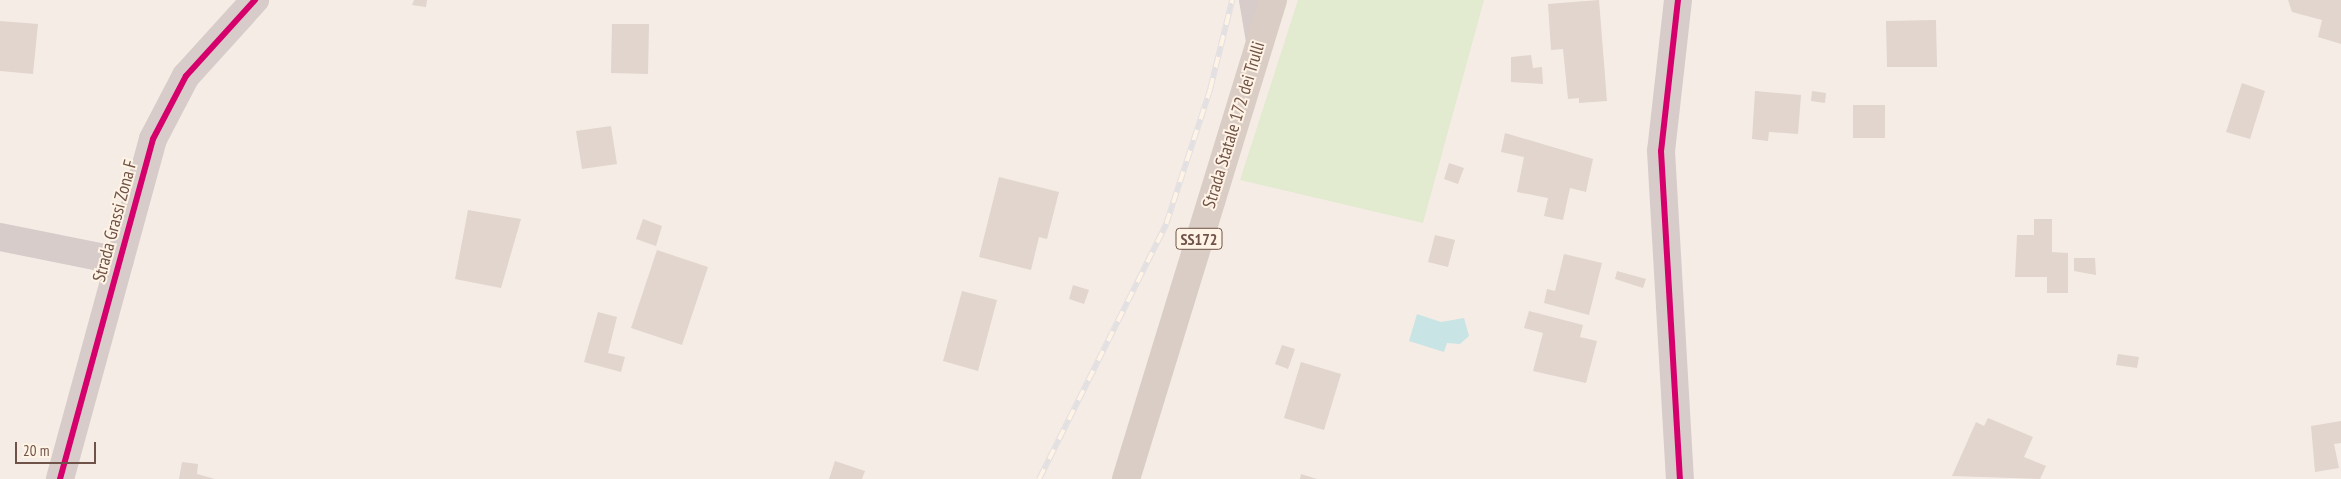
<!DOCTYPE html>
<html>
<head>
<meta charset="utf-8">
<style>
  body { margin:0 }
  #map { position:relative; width:2341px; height:479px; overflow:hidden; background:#f5ede5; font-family:"PT Sans Narrow",sans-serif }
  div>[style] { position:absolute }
  .green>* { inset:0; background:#e2ead0 }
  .water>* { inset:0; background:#c8e4e4 }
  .building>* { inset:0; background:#e1d5cd }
  .minor>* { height:28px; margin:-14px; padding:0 14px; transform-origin:14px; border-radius:14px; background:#d7ccc9 }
  .primary>* { height:28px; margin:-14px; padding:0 14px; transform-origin:14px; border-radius:14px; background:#d9cdc5 }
  .rail>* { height:5.5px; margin-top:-2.75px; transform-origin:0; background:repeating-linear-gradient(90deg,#fff3e5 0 11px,#e3e0e2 0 22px); box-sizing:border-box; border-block:1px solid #e3e0e2 }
  .cycleway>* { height:6px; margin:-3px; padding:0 3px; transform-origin:3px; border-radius:3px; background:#d6006c }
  span { translate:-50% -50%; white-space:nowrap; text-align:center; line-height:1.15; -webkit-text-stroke:4px #fff3e5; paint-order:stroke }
  .shield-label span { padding:1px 4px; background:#fff3e5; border:1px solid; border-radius:4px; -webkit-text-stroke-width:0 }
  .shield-label { font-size:16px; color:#705348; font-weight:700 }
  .street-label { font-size:18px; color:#705348 }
  .scale { position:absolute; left:15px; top:442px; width:81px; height:22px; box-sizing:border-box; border:2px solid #705348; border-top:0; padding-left:6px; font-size:15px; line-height:18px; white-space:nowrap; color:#705348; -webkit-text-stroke:4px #fff3e5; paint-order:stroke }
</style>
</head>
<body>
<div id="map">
  <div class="green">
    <i style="clip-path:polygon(1298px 0,1484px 0,1423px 223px,1240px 180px)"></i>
  </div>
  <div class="water">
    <i style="clip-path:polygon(1417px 314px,1441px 322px,1464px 318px,1469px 336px,1460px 344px,1447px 343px,1444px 352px,1409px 341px)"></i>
  </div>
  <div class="building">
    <i style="clip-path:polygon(414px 0,427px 0,426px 7px,412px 5px)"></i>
    <i style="clip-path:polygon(1599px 0,1607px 101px,1579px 103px,1579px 98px,1568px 99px,1563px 49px,1551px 50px,1548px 4px)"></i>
    <i style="clip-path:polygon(2288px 0,2341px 0,2341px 44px,2318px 37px,2322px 20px,2292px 12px)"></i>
    <i style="clip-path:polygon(1936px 20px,1937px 67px,1887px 67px,1886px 21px)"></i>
    <i style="clip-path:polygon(0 21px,38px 24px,33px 74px,0 71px)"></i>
    <i style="clip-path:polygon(612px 24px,649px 24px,648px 74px,611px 73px)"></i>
    <i style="clip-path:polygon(1531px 55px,1533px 68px,1542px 67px,1543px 84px,1511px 82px,1511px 57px)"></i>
    <i style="clip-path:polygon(2242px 83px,2265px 91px,2250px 139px,2226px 132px)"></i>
    <i style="clip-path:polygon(1755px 91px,1801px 95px,1798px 134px,1769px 132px,1768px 141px,1752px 139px)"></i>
    <i style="clip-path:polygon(1812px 91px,1826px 93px,1825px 103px,1811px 101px)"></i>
    <i style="clip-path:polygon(1853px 105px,1885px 105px,1885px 138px,1853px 138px)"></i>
    <i style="clip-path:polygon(611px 126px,617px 164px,582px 169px,576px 131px)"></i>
    <i style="clip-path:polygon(1505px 133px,1593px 159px,1586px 192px,1570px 188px,1563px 220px,1544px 216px,1548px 198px,1517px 192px,1524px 157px,1501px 152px)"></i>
    <i style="clip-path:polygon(1449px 163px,1464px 168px,1458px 184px,1444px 179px)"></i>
    <i style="clip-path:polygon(999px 177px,1059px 192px,1047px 239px,1039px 237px,1031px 270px,979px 257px)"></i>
    <i style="clip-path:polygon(468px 210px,521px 219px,501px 288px,455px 279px)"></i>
    <i style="clip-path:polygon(643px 219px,662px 226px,656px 246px,636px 239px)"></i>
    <i style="clip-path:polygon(2034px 219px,2052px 219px,2052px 252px,2068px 253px,2068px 293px,2047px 293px,2047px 277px,2015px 277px,2017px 235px,2034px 235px)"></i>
    <i style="clip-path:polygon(1435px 235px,1455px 240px,1448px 267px,1428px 262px)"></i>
    <i style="clip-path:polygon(657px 250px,708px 267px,682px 345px,631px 328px)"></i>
    <i style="clip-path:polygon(1564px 254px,1602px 263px,1589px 315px,1544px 303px,1547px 289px,1555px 291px)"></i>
    <i style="clip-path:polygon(2074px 258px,2095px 258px,2096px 275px,2074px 271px)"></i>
    <i style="clip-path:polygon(1617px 271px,1646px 279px,1643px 288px,1615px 279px)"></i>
    <i style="clip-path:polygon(1073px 285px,1089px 290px,1084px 304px,1069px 299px)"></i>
    <i style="clip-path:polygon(962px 291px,997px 300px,978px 371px,943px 361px)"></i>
    <i style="clip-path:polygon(1529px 311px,1583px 325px,1580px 337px,1597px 341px,1586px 383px,1533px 371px,1543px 333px,1524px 328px)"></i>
    <i style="clip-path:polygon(598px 312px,617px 317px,608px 353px,625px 357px,621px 372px,584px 362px)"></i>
    <i style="clip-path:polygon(1282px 345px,1295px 349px,1288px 369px,1275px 364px)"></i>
    <i style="clip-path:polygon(2118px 354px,2139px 357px,2137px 368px,2116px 365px)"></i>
    <i style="clip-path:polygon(1301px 362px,1341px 374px,1324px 430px,1284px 418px)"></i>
    <i style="clip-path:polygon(1988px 418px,2033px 437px,2024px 457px,2046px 466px,2040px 479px,1952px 476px,1976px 422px,1984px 426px)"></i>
    <i style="clip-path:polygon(2341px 421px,2341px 443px,2334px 444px,2339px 468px,2315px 472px,2311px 426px)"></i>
    <i style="clip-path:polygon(835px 461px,865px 471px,862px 479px,829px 479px)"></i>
    <i style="clip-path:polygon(182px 462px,198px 464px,197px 474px,215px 479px,179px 479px)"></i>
    <i style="clip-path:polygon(1301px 474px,1317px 479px,1300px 479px)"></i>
  </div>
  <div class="minor">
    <i style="left:1253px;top:0;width:42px;rotate:80.3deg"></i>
    <i style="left:1678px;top:0;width:152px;rotate:96.4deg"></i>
    <i style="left:1661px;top:151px;width:329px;rotate:86.7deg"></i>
    <i style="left:0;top:237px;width:122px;rotate:11.3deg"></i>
    <i style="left:60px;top:479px;width:352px;rotate:-74.7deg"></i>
    <i style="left:153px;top:139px;width:71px;rotate:-62.4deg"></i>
    <i style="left:186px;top:76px;width:103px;rotate:-47.8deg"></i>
  </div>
  <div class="primary">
    <i style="left:1126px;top:479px;width:501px;rotate:-72.94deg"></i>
  </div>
  <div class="rail">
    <i style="left:1039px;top:479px;width:285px;rotate:-63.5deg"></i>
    <i style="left:1166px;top:224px;width:142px;rotate:-71.9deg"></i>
    <i style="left:1210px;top:89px;width:92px;rotate:-76.1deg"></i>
  </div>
  <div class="cycleway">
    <i style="left:1678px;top:0;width:152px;rotate:96.4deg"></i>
    <i style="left:1661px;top:151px;width:329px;rotate:86.7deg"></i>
    <i style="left:60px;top:479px;width:352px;rotate:-74.7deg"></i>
    <i style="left:153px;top:139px;width:71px;rotate:-62.4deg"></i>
    <i style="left:186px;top:76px;width:103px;rotate:-47.8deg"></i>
  </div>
  <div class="shield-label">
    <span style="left:1199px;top:239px">SS172</span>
  </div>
  <div class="street-label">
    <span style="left:1234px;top:125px;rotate:-73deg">Strada Statale 172 dei Trulli</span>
    <span style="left:115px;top:221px;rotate:-75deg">Strada Grassi Zona F</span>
  </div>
  <div class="scale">20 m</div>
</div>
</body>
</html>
